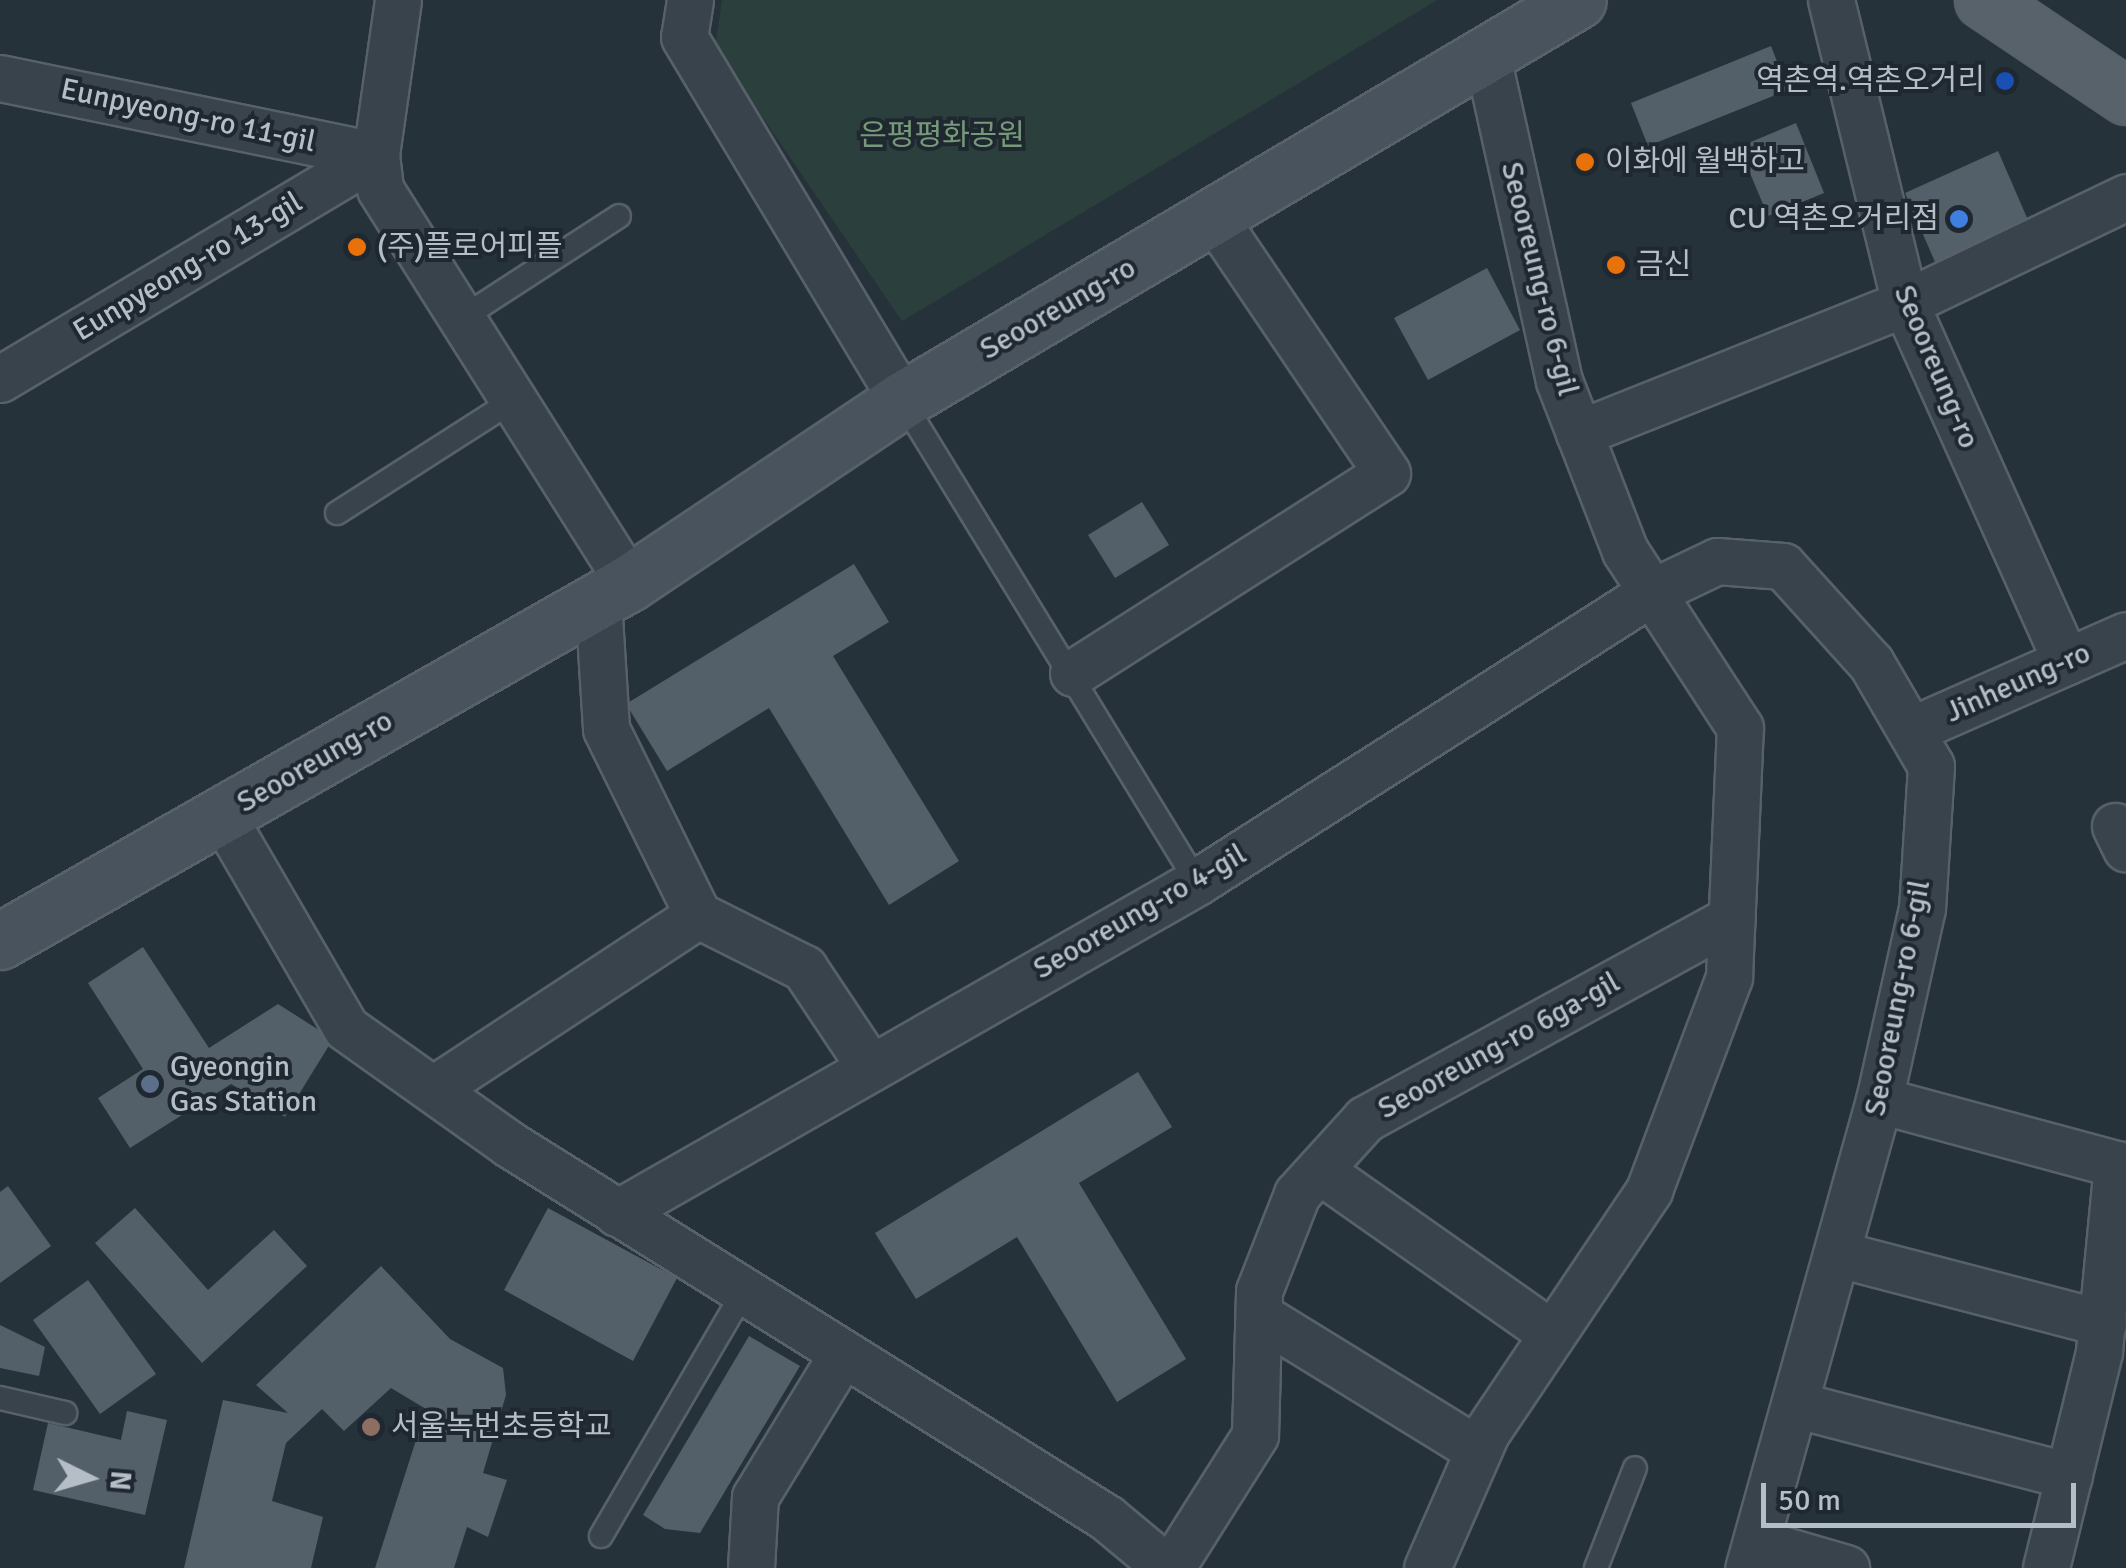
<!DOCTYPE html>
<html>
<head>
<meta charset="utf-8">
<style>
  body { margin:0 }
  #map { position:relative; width:2126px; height:1568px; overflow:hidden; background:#26323a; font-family:Signika,"Noto Sans KR",sans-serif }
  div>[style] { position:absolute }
  .green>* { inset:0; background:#2b403d }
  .building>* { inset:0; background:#53606a }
  .roads { filter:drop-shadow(2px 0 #586169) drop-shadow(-2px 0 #586169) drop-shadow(0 2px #586169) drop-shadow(0 -2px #586169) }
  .service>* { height:22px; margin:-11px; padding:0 11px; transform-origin:11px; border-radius:11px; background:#39434b }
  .minor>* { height:45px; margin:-22.5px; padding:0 22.5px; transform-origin:22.5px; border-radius:22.5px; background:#39434b }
  .secondary>* { height:55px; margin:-27.5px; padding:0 27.5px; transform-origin:27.5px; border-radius:27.5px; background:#48535d }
  .primary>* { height:55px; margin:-27.5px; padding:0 27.5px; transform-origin:27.5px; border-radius:27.5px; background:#58626b }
  .dots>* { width:28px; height:28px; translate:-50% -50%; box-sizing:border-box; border:5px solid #1f2830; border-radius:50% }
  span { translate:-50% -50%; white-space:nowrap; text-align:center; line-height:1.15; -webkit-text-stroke:8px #1f2830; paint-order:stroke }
  .poi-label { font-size:30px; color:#b5bec6 }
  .right { translate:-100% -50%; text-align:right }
  .left { translate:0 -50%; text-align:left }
  .street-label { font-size:30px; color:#b5bec6 }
  .park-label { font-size:30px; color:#769a79 }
  .north { position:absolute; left:40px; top:1428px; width:100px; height:100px; -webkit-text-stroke:8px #1f2830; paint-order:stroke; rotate:95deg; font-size:28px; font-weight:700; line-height:40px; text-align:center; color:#b5bec6 }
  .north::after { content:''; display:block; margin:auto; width:35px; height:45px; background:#b5bec6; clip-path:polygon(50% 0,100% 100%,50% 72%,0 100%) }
  .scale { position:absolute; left:1761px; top:1483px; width:315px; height:45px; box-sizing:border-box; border:5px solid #b5bec6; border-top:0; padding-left:12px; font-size:30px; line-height:35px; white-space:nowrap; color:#b5bec6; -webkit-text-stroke:8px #1f2830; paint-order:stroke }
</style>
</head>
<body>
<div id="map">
  <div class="green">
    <i style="clip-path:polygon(722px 0,1437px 0,902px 321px,715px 48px)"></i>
  </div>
  <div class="building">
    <i style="clip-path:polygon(1771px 46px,1788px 90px,1648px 146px,1631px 103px)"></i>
    <i style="clip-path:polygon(1796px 123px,1824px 193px,1768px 216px,1739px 147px)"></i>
    <i style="clip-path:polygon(1998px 151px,2028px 220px,1935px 262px,1905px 193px)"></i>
    <i style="clip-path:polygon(1487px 268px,1520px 330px,1428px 380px,1394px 318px)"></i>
    <i style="clip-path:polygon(1142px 502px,1169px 545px,1115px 578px,1088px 535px)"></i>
    <i style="clip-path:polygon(854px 564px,889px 622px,833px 656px,959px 861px,889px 905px,769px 708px,667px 771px,626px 704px)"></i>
    <i style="clip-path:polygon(143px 947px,209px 1048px,278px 1004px,333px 1039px,285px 1117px,231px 1084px,130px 1148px,98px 1098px,143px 1069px,88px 983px)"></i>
    <i style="clip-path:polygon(1138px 1072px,1172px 1127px,1079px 1183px,1186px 1359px,1117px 1402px,1017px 1237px,916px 1299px,875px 1233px)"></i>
    <i style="clip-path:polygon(8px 1186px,51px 1246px,0 1283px,0 1192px)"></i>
    <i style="clip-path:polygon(135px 1208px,208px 1290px,274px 1230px,307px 1266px,202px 1363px,95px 1243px)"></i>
    <i style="clip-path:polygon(548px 1208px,677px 1278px,633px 1361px,504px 1290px)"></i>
    <i style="clip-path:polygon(381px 1266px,450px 1339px,503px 1368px,506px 1395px,483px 1473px,507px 1480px,488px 1537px,467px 1527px,454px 1568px,375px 1568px,426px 1409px,391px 1388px,344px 1431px,322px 1409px,286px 1443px,272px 1501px,323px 1517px,311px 1568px,184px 1568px,223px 1400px,288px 1413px,256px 1385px)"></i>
    <i style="clip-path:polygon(88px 1280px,156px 1374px,100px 1414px,33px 1320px)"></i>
    <i style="clip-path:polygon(0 1325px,45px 1347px,39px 1376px,0 1368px)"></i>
    <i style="clip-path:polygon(749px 1336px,800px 1366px,700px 1533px,665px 1529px,643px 1515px)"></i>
    <i style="clip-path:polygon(127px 1411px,167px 1420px,145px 1515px,33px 1490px,48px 1423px,121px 1440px)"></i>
  </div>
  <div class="roads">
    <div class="service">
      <i style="left:462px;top:318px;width:187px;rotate:-33deg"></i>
      <i style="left:902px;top:400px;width:565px;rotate:58.53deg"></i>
      <i style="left:337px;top:513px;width:210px;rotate:-32.6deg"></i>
      <i style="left:0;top:1398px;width:67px;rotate:13deg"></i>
      <i style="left:601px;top:1536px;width:281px;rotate:-59.7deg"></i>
      <i style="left:1596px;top:1568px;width:107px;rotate:-68.7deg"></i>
    </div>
    <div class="minor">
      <i style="left:398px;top:0;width:157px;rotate:98.1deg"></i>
      <i style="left:376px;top:155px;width:34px;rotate:83deg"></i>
      <i style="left:380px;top:189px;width:466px;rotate:57.7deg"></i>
      <i style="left:690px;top:0;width:37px;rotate:99deg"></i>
      <i style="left:684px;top:37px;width:423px;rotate:59deg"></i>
      <i style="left:1831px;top:0;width:312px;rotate:76.3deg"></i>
      <i style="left:1905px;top:303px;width:393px;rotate:65.8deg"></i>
      <i style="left:0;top:78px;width:384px;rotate:11.6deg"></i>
      <i style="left:0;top:379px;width:438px;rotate:-30.8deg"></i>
      <i style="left:1579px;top:433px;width:351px;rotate:-21.7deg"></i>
      <i style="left:1905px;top:303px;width:245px;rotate:-25.6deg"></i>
      <i style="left:598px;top:601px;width:128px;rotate:86.4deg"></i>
      <i style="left:606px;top:729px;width:208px;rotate:63.7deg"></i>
      <i style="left:698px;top:915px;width:119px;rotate:26.6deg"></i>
      <i style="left:804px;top:968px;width:119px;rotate:56.3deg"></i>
      <i style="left:1073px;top:673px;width:372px;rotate:-32.5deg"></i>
      <i style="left:1387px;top:473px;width:309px;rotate:-124.1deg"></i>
      <i style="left:1911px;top:730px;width:235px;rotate:-23.8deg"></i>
      <i style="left:222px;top:815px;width:246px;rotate:59.8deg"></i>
      <i style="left:346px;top:1028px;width:200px;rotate:35.4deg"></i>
      <i style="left:509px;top:1144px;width:705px;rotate:32.02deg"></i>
      <i style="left:1107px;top:1518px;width:78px;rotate:39.8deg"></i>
      <i style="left:2115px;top:826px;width:25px;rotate:64deg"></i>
      <i style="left:435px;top:1088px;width:315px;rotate:-33.3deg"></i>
      <i style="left:1879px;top:1100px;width:246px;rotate:15.1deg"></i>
      <i style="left:2117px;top:1164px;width:189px;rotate:95.5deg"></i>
      <i style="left:2099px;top:1352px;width:222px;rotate:103.8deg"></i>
      <i style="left:1319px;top:1170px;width:285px;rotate:35.1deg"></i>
      <i style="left:617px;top:1213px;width:668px;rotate:-29.71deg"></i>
      <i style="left:1197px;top:882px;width:540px;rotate:-32.51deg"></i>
      <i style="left:1652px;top:592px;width:72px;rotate:-25.5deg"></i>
      <i style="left:1717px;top:561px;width:66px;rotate:4.3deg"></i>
      <i style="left:1783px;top:566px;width:131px;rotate:47.8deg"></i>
      <i style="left:1871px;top:663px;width:119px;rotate:59.8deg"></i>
      <i style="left:1931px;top:766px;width:142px;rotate:93.6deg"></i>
      <i style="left:1922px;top:908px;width:197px;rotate:102.6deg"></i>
      <i style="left:1879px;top:1100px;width:486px;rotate:105.6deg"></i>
      <i style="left:1838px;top:1254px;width:274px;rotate:14.6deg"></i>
      <i style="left:1260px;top:1316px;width:256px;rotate:31.6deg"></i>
      <i style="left:1797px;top:1405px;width:281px;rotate:14.6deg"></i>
      <i style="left:1757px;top:1542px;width:93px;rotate:16.3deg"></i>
      <i style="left:751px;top:1568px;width:71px;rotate:-86.8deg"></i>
      <i style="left:755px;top:1497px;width:165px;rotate:-58.6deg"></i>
      <i style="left:1171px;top:1568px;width:157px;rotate:-57.7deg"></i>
      <i style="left:1255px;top:1435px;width:144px;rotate:-88.4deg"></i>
      <i style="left:1259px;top:1291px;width:104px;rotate:-68.6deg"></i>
      <i style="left:1297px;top:1194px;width:101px;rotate:-47.8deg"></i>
      <i style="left:1365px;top:1119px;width:418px;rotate:-28.7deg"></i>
      <i style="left:1427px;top:1568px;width:147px;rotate:-66.4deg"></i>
      <i style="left:1486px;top:1433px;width:293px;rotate:-56.1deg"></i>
      <i style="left:1649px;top:1190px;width:228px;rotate:-69.4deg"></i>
      <i style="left:1729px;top:977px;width:249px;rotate:-87.5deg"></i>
      <i style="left:1740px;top:728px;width:211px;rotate:-123deg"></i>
      <i style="left:1625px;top:551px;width:182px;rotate:-111.2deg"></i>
      <i style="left:1559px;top:381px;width:334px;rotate:-102.5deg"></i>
    </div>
    <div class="secondary">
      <i style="left:0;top:941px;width:724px;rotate:-29.65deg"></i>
      <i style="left:629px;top:583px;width:329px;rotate:-33.8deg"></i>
      <i style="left:902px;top:400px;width:785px;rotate:-30.61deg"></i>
    </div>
    <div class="primary">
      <i style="left:1983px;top:0;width:172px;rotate:33.9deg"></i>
    </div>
  </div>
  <div class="dots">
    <i style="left:2005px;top:81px;background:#1a4fb4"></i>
    <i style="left:1585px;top:162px;background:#e8710a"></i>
    <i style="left:1959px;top:219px;background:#3f7fe0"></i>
    <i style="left:357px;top:247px;background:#e8710a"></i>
    <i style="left:1616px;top:265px;background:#e8710a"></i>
    <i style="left:150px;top:1084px;background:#5c6f8a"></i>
    <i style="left:371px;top:1427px;background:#8d6e63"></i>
  </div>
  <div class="poi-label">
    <span class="right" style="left:1985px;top:81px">역촌역.역촌오거리</span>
    <span class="left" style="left:1605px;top:162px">이화에 월백하고</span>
    <span class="right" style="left:1939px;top:219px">CU 역촌오거리점</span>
    <span class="left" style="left:377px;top:247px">(주)플로어피플</span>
    <span class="left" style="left:1636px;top:265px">금신</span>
    <span class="left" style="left:170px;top:1084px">Gyeongin<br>Gas Station</span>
    <span class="left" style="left:391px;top:1427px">서울녹번초등학교</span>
  </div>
  <div class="street-label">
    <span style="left:188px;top:116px;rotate:12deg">Eunpyeong-ro 11-gil</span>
    <span style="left:188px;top:267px;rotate:-31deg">Eunpyeong-ro 13-gil</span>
    <span style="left:1539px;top:279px;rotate:76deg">Seooreung-ro 6-gil</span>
    <span style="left:1058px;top:309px;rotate:-30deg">Seooreung-ro</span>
    <span style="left:1936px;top:367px;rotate:67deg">Seooreung-ro</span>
    <span style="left:2018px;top:683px;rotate:-24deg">Jinheung-ro</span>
    <span style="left:315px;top:762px;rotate:-30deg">Seooreung-ro</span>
    <span style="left:1140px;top:912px;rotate:-30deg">Seooreung-ro 4-gil</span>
    <span style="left:1898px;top:998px;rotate:-79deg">Seooreung-ro 6-gil</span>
    <span style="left:1499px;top:1046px;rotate:-29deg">Seooreung-ro 6ga-gil</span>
  </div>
  <div class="park-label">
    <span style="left:942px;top:136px">은평평화공원</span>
  </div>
  <div class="north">N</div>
  <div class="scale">50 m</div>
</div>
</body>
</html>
